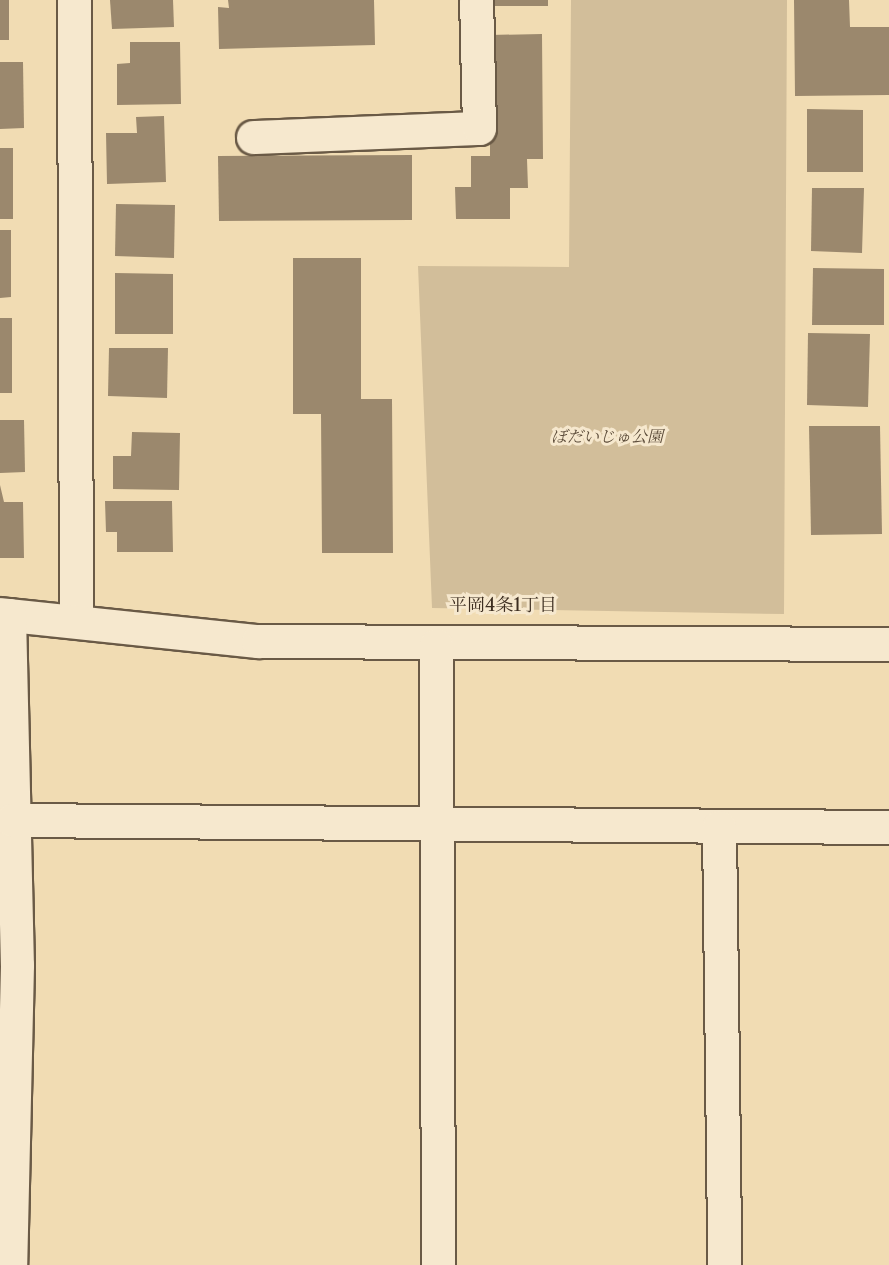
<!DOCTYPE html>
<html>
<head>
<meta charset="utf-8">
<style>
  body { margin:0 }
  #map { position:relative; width:889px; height:1265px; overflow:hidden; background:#f1dcb3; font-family:"Libre Caslon Text","Noto Serif JP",serif }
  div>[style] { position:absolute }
  .green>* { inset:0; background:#d2be9a }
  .building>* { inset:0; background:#9b886d }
  .roads { filter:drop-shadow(2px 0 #6a5a46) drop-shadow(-2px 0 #6a5a46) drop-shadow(0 2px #6a5a46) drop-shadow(0 -2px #6a5a46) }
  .minor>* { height:33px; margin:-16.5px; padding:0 16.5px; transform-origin:16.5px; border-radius:16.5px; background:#f6e8ce }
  span { translate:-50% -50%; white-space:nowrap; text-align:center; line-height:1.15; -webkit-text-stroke:6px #f6e8ce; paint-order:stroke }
  .park-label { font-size:16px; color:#5b4b39; font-style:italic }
  .neighbourhood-label { font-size:18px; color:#3d2e21 }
</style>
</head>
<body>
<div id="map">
  <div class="green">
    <i style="clip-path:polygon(571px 0,787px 0,784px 614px,432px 608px,418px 266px,569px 267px)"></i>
  </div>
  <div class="building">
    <i style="clip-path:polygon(0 0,9px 0,9px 40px,0 40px)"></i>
    <i style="clip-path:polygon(110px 0,173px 0,174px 27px,112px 29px)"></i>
    <i style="clip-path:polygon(228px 0,374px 0,375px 45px,219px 49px,218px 7px,229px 8px)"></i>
    <i style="clip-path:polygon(495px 0,548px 0,548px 6px,495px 6px)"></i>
    <i style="clip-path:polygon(794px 0,849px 0,850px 27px,889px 27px,889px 95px,795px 96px)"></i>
    <i style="clip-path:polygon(542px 34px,543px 159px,527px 159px,528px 188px,510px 188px,510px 219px,456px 219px,455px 187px,471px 187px,471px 156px,490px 156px,490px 35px)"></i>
    <i style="clip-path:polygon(130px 42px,180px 42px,181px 104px,117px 105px,117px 64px,130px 63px)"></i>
    <i style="clip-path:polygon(0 62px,23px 62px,24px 128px,0 129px)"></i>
    <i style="clip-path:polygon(807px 109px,863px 110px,863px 172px,807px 172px)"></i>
    <i style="clip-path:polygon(164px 116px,166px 182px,107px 184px,106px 133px,137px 133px,136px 117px)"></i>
    <i style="clip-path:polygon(0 148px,13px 148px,13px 219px,0 219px)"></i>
    <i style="clip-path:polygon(412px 155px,412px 220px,219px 221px,218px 156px)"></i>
    <i style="clip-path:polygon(812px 188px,864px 188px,862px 253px,811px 251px)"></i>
    <i style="clip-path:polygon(116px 204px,175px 205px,174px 258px,115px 256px)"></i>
    <i style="clip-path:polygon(0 230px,11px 230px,11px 297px,0 298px)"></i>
    <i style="clip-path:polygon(293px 258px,361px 258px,361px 399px,392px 399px,393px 553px,322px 553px,321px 414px,293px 414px)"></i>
    <i style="clip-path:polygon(813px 268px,884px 269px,884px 325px,812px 325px)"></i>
    <i style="clip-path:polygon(115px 273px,173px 274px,173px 334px,115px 334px)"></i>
    <i style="clip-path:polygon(0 318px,12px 318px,12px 393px,0 393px)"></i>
    <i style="clip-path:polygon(808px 333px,870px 334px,868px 407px,807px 405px)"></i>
    <i style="clip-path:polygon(109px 348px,168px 348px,167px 398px,108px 396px)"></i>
    <i style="clip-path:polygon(0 420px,24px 420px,25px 472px,0 473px)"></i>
    <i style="clip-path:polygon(809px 426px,880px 426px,882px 534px,811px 535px)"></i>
    <i style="clip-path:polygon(132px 432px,180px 433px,179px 490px,113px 489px,113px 456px,131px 456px)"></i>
    <i style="clip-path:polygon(0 485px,4px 502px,23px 502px,24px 558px,0 558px)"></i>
    <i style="clip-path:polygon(105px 501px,172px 501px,173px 552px,117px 552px,117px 532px,106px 532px)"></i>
  </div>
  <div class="roads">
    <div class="minor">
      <i style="left:74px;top:0;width:620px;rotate:89.82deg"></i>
      <i style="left:253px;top:137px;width:226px;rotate:-2.3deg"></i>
      <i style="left:479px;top:128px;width:128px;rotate:-91.3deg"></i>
      <i style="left:0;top:614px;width:259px;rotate:6deg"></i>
      <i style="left:258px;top:641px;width:631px;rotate:0.27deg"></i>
      <i style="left:9px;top:615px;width:350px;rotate:88.7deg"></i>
      <i style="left:17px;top:965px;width:300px;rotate:91.3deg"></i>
      <i style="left:436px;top:645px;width:620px;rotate:89.82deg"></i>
      <i style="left:12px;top:820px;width:877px;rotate:0.46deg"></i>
      <i style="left:719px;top:827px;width:438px;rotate:89.3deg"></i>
    </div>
  </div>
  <div class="park-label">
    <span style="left:607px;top:436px">ぼだいじゅ公園</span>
  </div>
  <div class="neighbourhood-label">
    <span style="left:503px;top:605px">平岡4条1丁目</span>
  </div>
</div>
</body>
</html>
